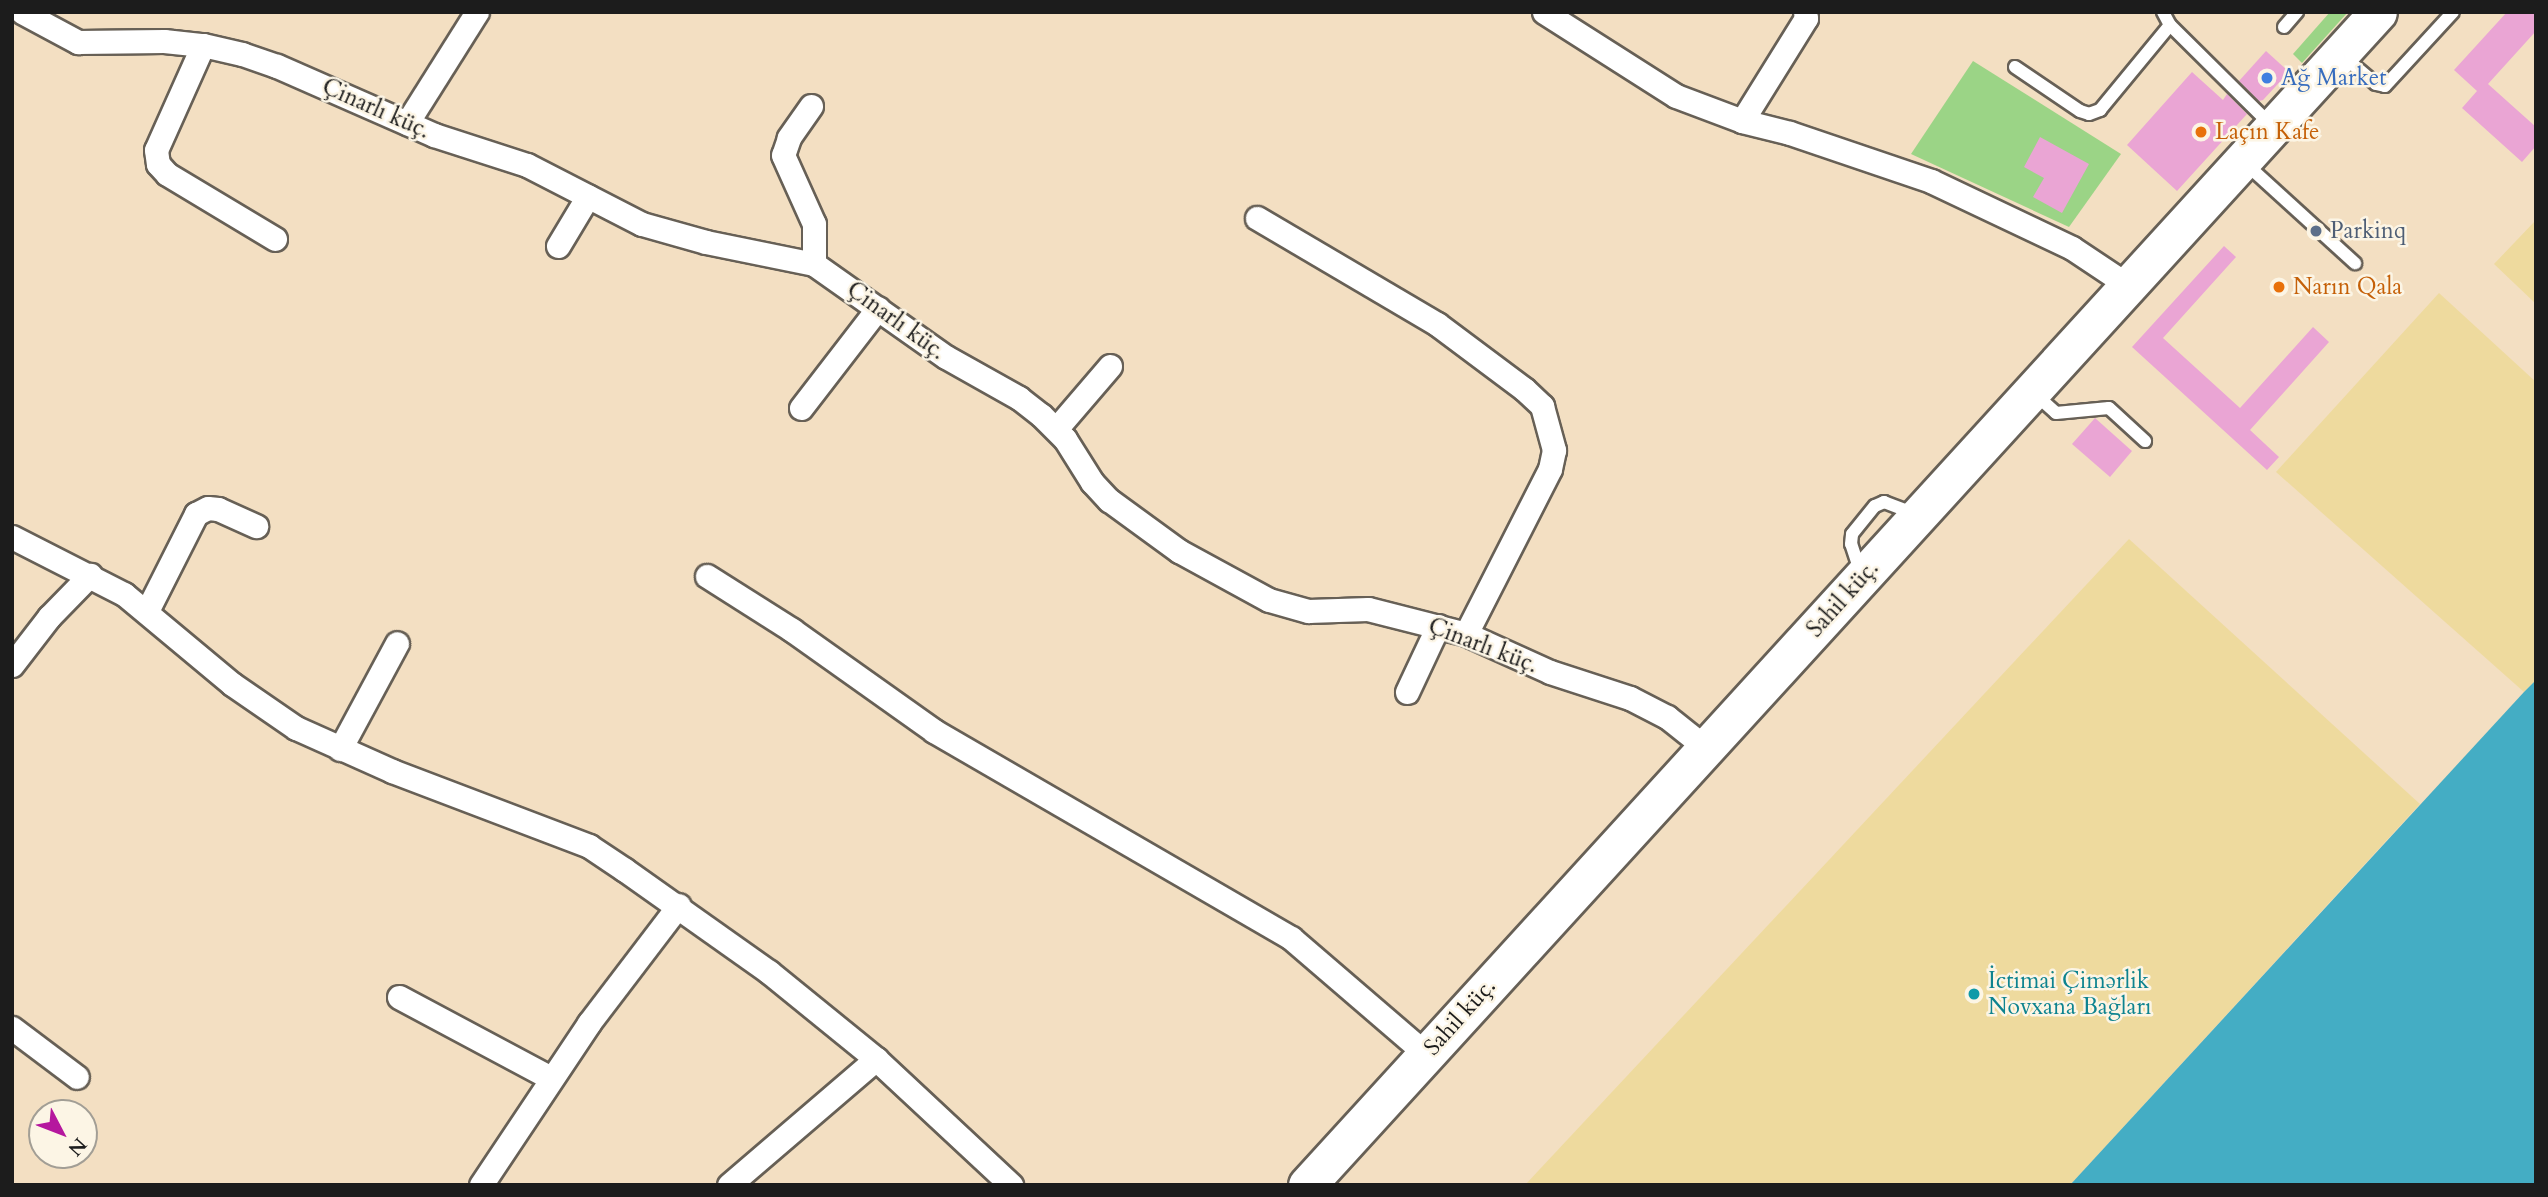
<!DOCTYPE html>
<html>
<head>
<meta charset="utf-8">
<style>
  body { margin:0 }
  #map { position:relative; width:2548px; height:1197px; overflow:hidden; background:#f3dfc2; font-family:Cardo,serif }
  div>[style] { position:absolute }
  .green>* { inset:0; background:#9bd486 }
  .sand>* { inset:0; background:#eeda9e }
  .water>* { inset:0; background:#44adc4 }
  .building>* { inset:0; background:#eaa5d4 }
  .roads { filter:drop-shadow(2px 0 #676056) drop-shadow(-2px 0 #676056) drop-shadow(0 2px #676056) drop-shadow(0 -2px #676056) }
  .service>* { height:12px; margin:-6px; padding:0 6px; transform-origin:6px; border-radius:6px; background:#fff }
  .minor>* { height:23px; margin:-11.5px; padding:0 11.5px; transform-origin:11.5px; border-radius:11.5px; background:#fff }
  .primary>* { height:37px; margin:-18.5px; padding:0 18.5px; transform-origin:18.5px; border-radius:18.5px; background:#fff }
  .dots>* { width:19px; height:19px; translate:-50% -50%; box-sizing:border-box; border:4px solid #fcf5e5; border-radius:50% }
  span { translate:-50% -50%; white-space:nowrap; text-align:center; line-height:1.15; -webkit-text-stroke:5px #fcf5e5; paint-order:stroke }
  .shop-label { font-size:23px; color:#366cbe }
  .left { translate:0 -50%; text-align:left }
  .street-label { font-size:23px; color:#1c1c1c }
  .food-label { font-size:23px; color:#c56008 }
  .service-label { font-size:23px; color:#4e5e75 }
  .culture-label { font-size:23px; color:#0d838f }
  .frame { position:absolute; inset:0; border:14px solid #1c1c1c; pointer-events:none }
  .north { position:absolute; left:28px; top:1099px; width:70px; height:70px; box-sizing:border-box; background:#fcf5e5; border:2px solid #a29e95; border-radius:50%; rotate:132deg; font-size:19px; font-weight:700; line-height:28px; text-align:center; color:#1c1c1c }
  .north::after { content:''; display:block; margin:auto; width:24px; height:32px; background:#b5179e; clip-path:polygon(50% 0,100% 100%,50% 72%,0 100%) }
</style>
</head>
<body>
<div id="map">
  <div class="green">
    <i style="clip-path:polygon(2330px 12px,2348px 12px,2302px 63px,2293px 54px)"></i>
    <i style="clip-path:polygon(1973px 61px,2121px 154px,2069px 227px,1911px 154px)"></i>
  </div>
  <div class="sand">
    <i style="clip-path:polygon(2536px 220px,2536px 304px,2494px 264px)"></i>
    <i style="clip-path:polygon(2439px 293px,2536px 382px,2536px 680px,2524px 692px,2276px 472px)"></i>
    <i style="clip-path:polygon(2129px 539px,2420px 804px,2070px 1185px,1525px 1185px)"></i>
  </div>
  <div class="water">
    <i style="clip-path:polygon(2536px 680px,2536px 1185px,2070px 1185px,2524px 692px)"></i>
  </div>
  <div class="building">
    <i style="clip-path:polygon(2507px 12px,2536px 12px,2536px 31px,2488px 84px,2536px 127px,2536px 146px,2522px 162px,2462px 108px,2477px 91px,2454px 70px)"></i>
    <i style="clip-path:polygon(2266px 51px,2289px 72px,2263px 100px,2259px 101px,2239px 81px)"></i>
    <i style="clip-path:polygon(2192px 72px,2223px 100px,2227px 94px,2247px 114px,2177px 191px,2127px 145px)"></i>
    <i style="clip-path:polygon(2040px 137px,2089px 164px,2062px 213px,2033px 197px,2044px 178px,2024px 167px)"></i>
    <i style="clip-path:polygon(2224px 246px,2236px 257px,2163px 338px,2240px 408px,2313px 327px,2329px 342px,2250px 430px,2279px 457px,2267px 470px,2132px 347px)"></i>
    <i style="clip-path:polygon(2095px 418px,2132px 451px,2110px 477px,2072px 444px)"></i>
  </div>
  <div class="roads">
    <div class="service">
      <i style="left:2163px;top:12px;width:15px;rotate:62deg"></i>
      <i style="left:2284px;top:27px;width:20px;rotate:-49deg"></i>
      <i style="left:2343px;top:56px;width:43px;rotate:40.3deg"></i>
      <i style="left:2376px;top:84px;width:9px;rotate:13deg"></i>
      <i style="left:2385px;top:86px;width:100px;rotate:-47.4deg"></i>
      <i style="left:2015px;top:67px;width:78px;rotate:34.1deg"></i>
      <i style="left:2080px;top:111px;width:9px;rotate:18deg"></i>
      <i style="left:2089px;top:114px;width:12px;rotate:-20deg"></i>
      <i style="left:2100px;top:110px;width:110px;rotate:-50.5deg"></i>
      <i style="left:2170px;top:25px;width:141px;rotate:44.7deg"></i>
      <i style="left:2245px;top:163px;width:149px;rotate:42.3deg"></i>
      <i style="left:2035px;top:394px;width:28px;rotate:42deg"></i>
      <i style="left:2056px;top:413px;width:53px;rotate:-5.4deg"></i>
      <i style="left:2109px;top:408px;width:49px;rotate:42.5deg"></i>
      <i style="left:1860px;top:571px;width:28px;rotate:-108deg"></i>
      <i style="left:1851px;top:544px;width:10px;rotate:-84deg"></i>
      <i style="left:1852px;top:534px;width:36px;rotate:-51deg"></i>
      <i style="left:1875px;top:506px;width:10px;rotate:-24deg"></i>
      <i style="left:1884px;top:502px;width:34px;rotate:21deg"></i>
    </div>
    <div class="minor">
      <i style="left:22px;top:12px;width:64px;rotate:28.2deg"></i>
      <i style="left:78px;top:42px;width:86px;rotate:-0.7deg"></i>
      <i style="left:164px;top:41px;width:39px;rotate:6deg"></i>
      <i style="left:203px;top:45px;width:40px;rotate:13deg"></i>
      <i style="left:242px;top:54px;width:37px;rotate:19deg"></i>
      <i style="left:277px;top:66px;width:171px;rotate:23.7deg"></i>
      <i style="left:434px;top:135px;width:98px;rotate:17.9deg"></i>
      <i style="left:527px;top:165px;width:129px;rotate:27.2deg"></i>
      <i style="left:642px;top:224px;width:66px;rotate:15.7deg"></i>
      <i style="left:706px;top:242px;width:110px;rotate:11.5deg"></i>
      <i style="left:814px;top:264px;width:161px;rotate:35.2deg"></i>
      <i style="left:946px;top:357px;width:84px;rotate:29.3deg"></i>
      <i style="left:1019px;top:398px;width:28px;rotate:38deg"></i>
      <i style="left:1041px;top:415px;width:34px;rotate:45deg"></i>
      <i style="left:1065px;top:439px;width:51px;rotate:57.9deg"></i>
      <i style="left:1092px;top:482px;width:25px;rotate:47deg"></i>
      <i style="left:1109px;top:500px;width:87px;rotate:36.1deg"></i>
      <i style="left:1179px;top:551px;width:102px;rotate:28.6deg"></i>
      <i style="left:1269px;top:600px;width:41px;rotate:15.8deg"></i>
      <i style="left:1308px;top:611px;width:60px;rotate:-1.9deg"></i>
      <i style="left:1368px;top:609px;width:101px;rotate:14.3deg"></i>
      <i style="left:1466px;top:634px;width:92px;rotate:24.3deg"></i>
      <i style="left:1550px;top:672px;width:84px;rotate:18deg"></i>
      <i style="left:1630px;top:698px;width:42px;rotate:27.2deg"></i>
      <i style="left:1667px;top:717px;width:50px;rotate:38.5deg"></i>
      <i style="left:1544px;top:12px;width:156px;rotate:32.5deg"></i>
      <i style="left:1676px;top:96px;width:71px;rotate:20.7deg"></i>
      <i style="left:1742px;top:121px;width:49px;rotate:14deg"></i>
      <i style="left:1790px;top:133px;width:149px;rotate:18.8deg"></i>
      <i style="left:1931px;top:181px;width:156px;rotate:25.4deg"></i>
      <i style="left:2072px;top:248px;width:69px;rotate:33.7deg"></i>
      <i style="left:203px;top:45px;width:115px;rotate:114.1deg"></i>
      <i style="left:156px;top:150px;width:14px;rotate:82deg"></i>
      <i style="left:158px;top:164px;width:13px;rotate:48deg"></i>
      <i style="left:167px;top:174px;width:126px;rotate:31deg"></i>
      <i style="left:811px;top:106px;width:39px;rotate:125deg"></i>
      <i style="left:789px;top:138px;width:18px;rotate:109deg"></i>
      <i style="left:783px;top:155px;width:76px;rotate:65.8deg"></i>
      <i style="left:814px;top:224px;width:40px;rotate:90deg"></i>
      <i style="left:1742px;top:121px;width:121px;rotate:-58.1deg"></i>
      <i style="left:1806px;top:18px;width:6px;rotate:-99deg"></i>
      <i style="left:407px;top:123px;width:131px;rotate:-57.8deg"></i>
      <i style="left:1257px;top:218px;width:209px;rotate:30.5deg"></i>
      <i style="left:1437px;top:324px;width:109px;rotate:36.8deg"></i>
      <i style="left:1524px;top:389px;width:25px;rotate:43deg"></i>
      <i style="left:1542px;top:406px;width:46px;rotate:74.7deg"></i>
      <i style="left:1554px;top:450px;width:19px;rotate:102deg"></i>
      <i style="left:1550px;top:469px;width:185px;rotate:117deg"></i>
      <i style="left:558px;top:246px;width:58px;rotate:-59deg"></i>
      <i style="left:801px;top:408px;width:126px;rotate:-52.4deg"></i>
      <i style="left:1056px;top:429px;width:83px;rotate:-49.4deg"></i>
      <i style="left:12px;top:537px;width:126px;rotate:27deg"></i>
      <i style="left:124px;top:594px;width:141px;rotate:39.8deg"></i>
      <i style="left:232px;top:684px;width:78px;rotate:34.5deg"></i>
      <i style="left:296px;top:728px;width:105px;rotate:24.1deg"></i>
      <i style="left:392px;top:771px;width:211px;rotate:20.8deg"></i>
      <i style="left:589px;top:846px;width:43px;rotate:33.7deg"></i>
      <i style="left:625px;top:870px;width:176px;rotate:35.3deg"></i>
      <i style="left:769px;top:972px;width:138px;rotate:39.1deg"></i>
      <i style="left:876px;top:1059px;width:185px;rotate:43deg"></i>
      <i style="left:707px;top:576px;width:101px;rotate:32.4deg"></i>
      <i style="left:792px;top:630px;width:174px;rotate:35.4deg"></i>
      <i style="left:934px;top:731px;width:413px;rotate:30.1deg"></i>
      <i style="left:1291px;top:938px;width:178px;rotate:40.7deg"></i>
      <i style="left:147px;top:611px;width:109px;rotate:-63.2deg"></i>
      <i style="left:196px;top:514px;width:13px;rotate:-27deg"></i>
      <i style="left:208px;top:508px;width:10px;rotate:6deg"></i>
      <i style="left:218px;top:509px;width:42px;rotate:24.1deg"></i>
      <i style="left:12px;top:665px;width:61px;rotate:-52.4deg"></i>
      <i style="left:49px;top:617px;width:59px;rotate:-45.7deg"></i>
      <i style="left:1407px;top:692px;width:73px;rotate:-64.8deg"></i>
      <i style="left:340px;top:749px;width:120px;rotate:-61.7deg"></i>
      <i style="left:399px;top:997px;width:172px;rotate:28.1deg"></i>
      <i style="left:12px;top:1028px;width:81px;rotate:37deg"></i>
      <i style="left:481px;top:1185px;width:195px;rotate:-56.3deg"></i>
      <i style="left:589px;top:1023px;width:148px;rotate:-52.7deg"></i>
      <i style="left:729px;top:1185px;width:194px;rotate:-40.6deg"></i>
    </div>
    <div class="primary">
      <i style="left:1307px;top:1185px;width:1588px;rotate:-47.6deg"></i>
    </div>
  </div>
  <div class="dots">
    <i style="left:2267px;top:78px;background:#3f7fe0"></i>
    <i style="left:2201px;top:132px;background:#e8710a"></i>
    <i style="left:2316px;top:231px;background:#5c6f8a"></i>
    <i style="left:2279px;top:287px;background:#e8710a"></i>
    <i style="left:1974px;top:994px;background:#0f9aa8"></i>
  </div>
  <div class="shop-label">
    <span class="left" style="left:2281px;top:78px">Ağ Market</span>
  </div>
  <div class="street-label">
    <span style="left:376px;top:109px;rotate:24deg">Çinarlı küç.</span>
    <span style="left:896px;top:321px;rotate:36deg">Çinarlı küç.</span>
    <span style="left:1843px;top:599px;rotate:-48deg">Sahil küç.</span>
    <span style="left:1483px;top:646px;rotate:21deg">Çinarlı küç.</span>
    <span style="left:1460px;top:1017px;rotate:-48deg">Sahil küç.</span>
  </div>
  <div class="food-label">
    <span class="left" style="left:2215px;top:132px">Laçın Kafe</span>
    <span class="left" style="left:2293px;top:287px">Narın Qala</span>
  </div>
  <div class="service-label">
    <span class="left" style="left:2330px;top:231px">Parkinq</span>
  </div>
  <div class="culture-label">
    <span class="left" style="left:1988px;top:994px">İctimai Çimərlik<br>Novxana Bağları</span>
  </div>
  <div class="frame"></div>
  <div class="north">N</div>
</div>
</body>
</html>
